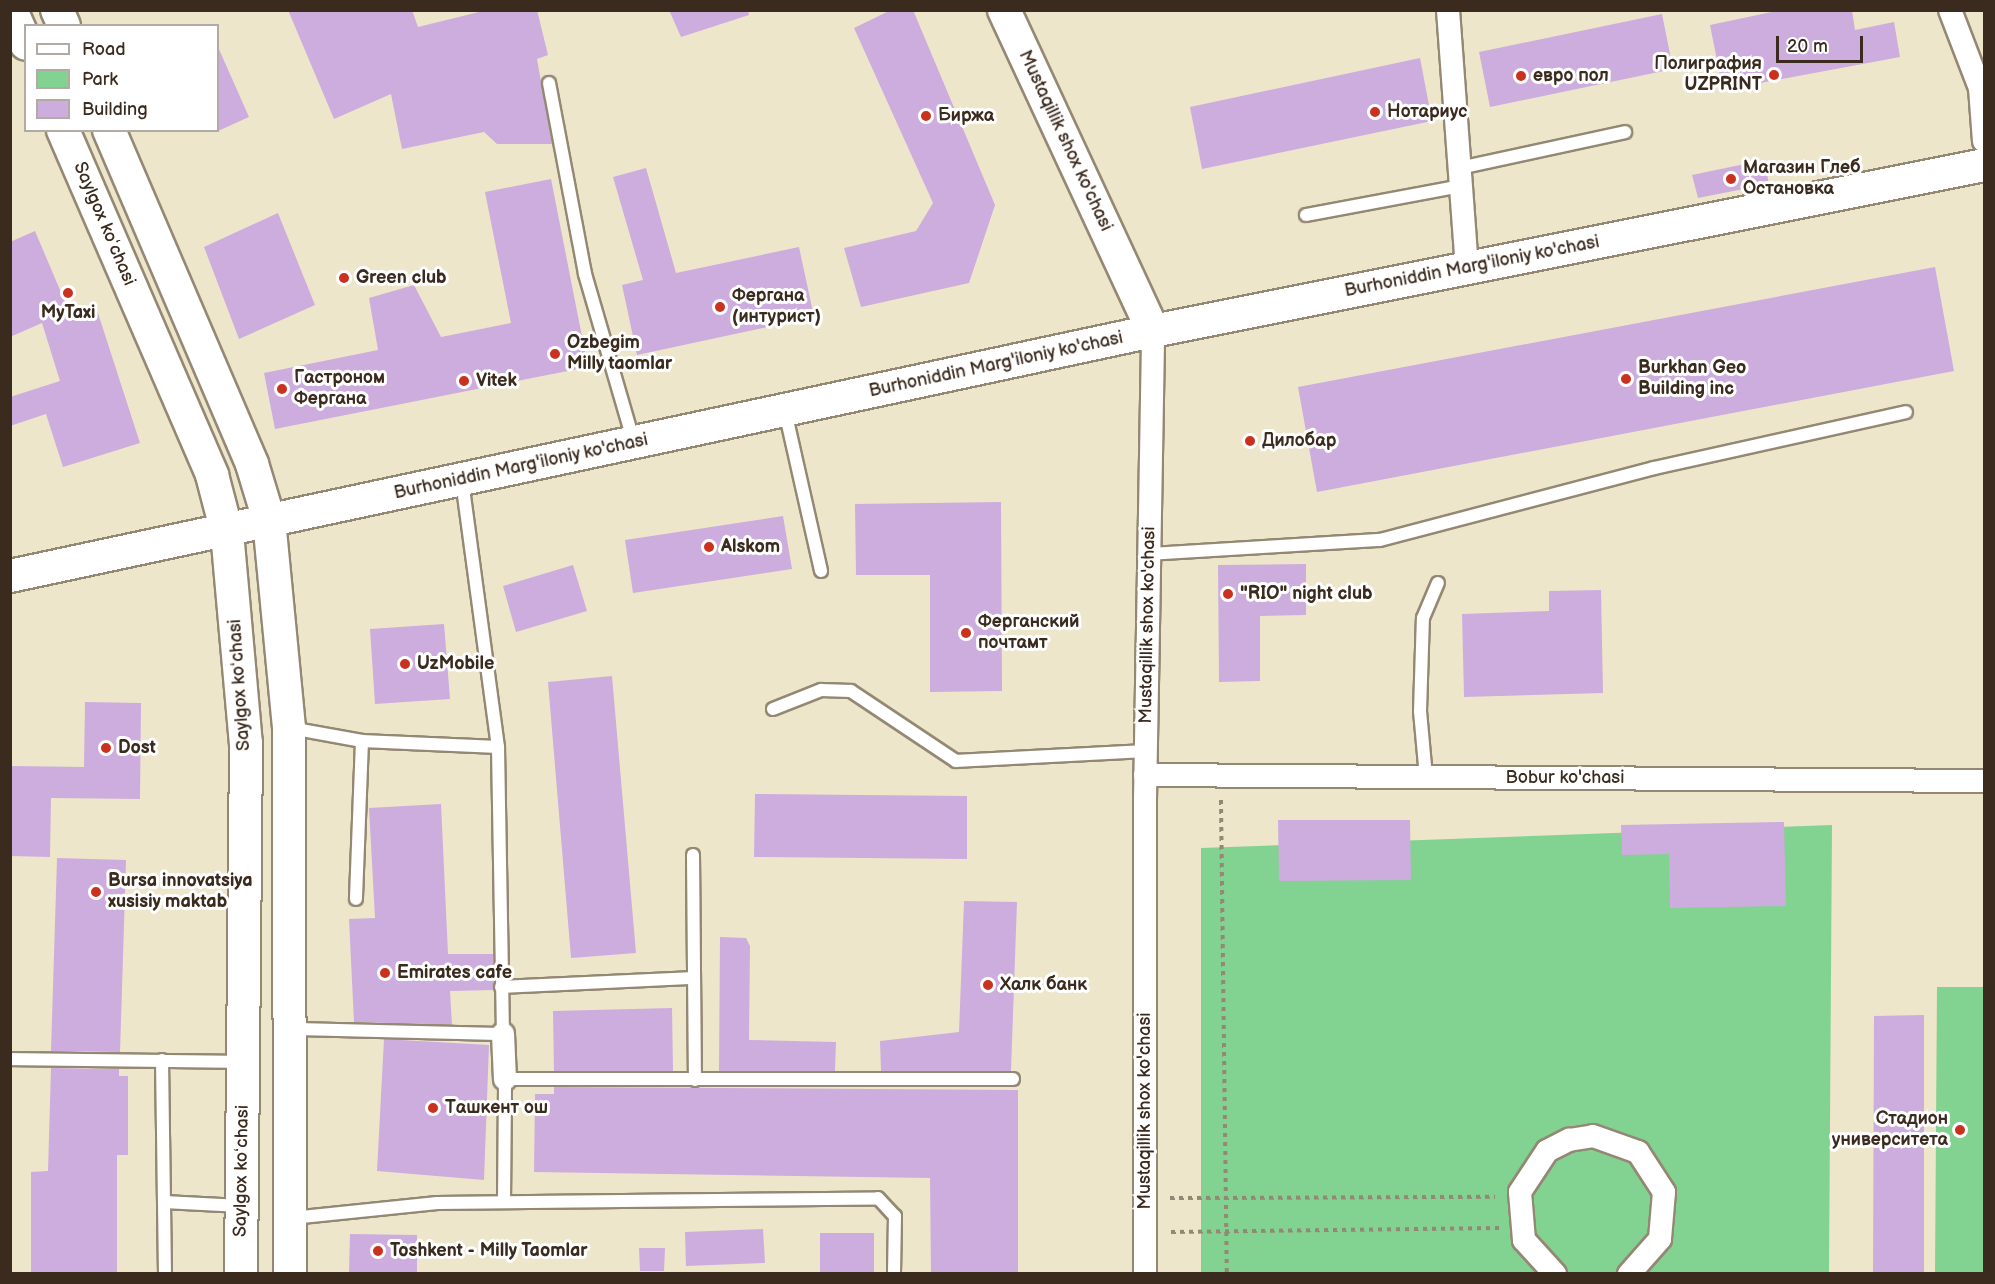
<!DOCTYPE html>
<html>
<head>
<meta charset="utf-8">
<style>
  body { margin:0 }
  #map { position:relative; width:1995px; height:1284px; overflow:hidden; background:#eee6ca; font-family:"Balsamiq Sans",sans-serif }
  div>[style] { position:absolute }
  .green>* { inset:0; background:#82d292 }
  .building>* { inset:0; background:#ccadde }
  .path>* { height:4px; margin-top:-2px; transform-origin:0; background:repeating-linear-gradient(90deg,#948874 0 4.5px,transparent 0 9px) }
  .roads { filter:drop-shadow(2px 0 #948874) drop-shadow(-2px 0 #948874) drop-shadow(0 2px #948874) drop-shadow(0 -2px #948874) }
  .lane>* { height:12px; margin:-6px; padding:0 6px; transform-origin:6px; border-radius:6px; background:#fff }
  .street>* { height:22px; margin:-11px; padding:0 11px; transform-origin:11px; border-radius:11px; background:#fff }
  .secondary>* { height:32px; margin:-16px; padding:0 16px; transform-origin:16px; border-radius:16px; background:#fff }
  .dots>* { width:16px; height:16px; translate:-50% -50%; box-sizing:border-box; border:3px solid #fff; border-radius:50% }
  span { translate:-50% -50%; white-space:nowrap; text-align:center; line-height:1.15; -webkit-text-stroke:6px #fff; paint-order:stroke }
  .poi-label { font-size:18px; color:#3b2a1e; font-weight:700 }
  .right { translate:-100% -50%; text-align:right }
  .left { translate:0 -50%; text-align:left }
  .street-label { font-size:18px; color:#3b2a1e }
  .frame { position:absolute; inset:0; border:12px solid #3b2a1e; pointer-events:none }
  .legend { position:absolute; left:24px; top:24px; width:195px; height:108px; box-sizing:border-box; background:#fff; border:2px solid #b1aaa5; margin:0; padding:8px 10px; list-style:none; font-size:18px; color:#3b2a1e }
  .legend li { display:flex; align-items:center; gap:12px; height:30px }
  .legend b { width:30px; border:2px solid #b1aaa5 }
  .scale { position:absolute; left:1776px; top:36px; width:87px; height:27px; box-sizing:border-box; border:3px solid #3b2a1e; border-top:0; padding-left:8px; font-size:18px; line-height:21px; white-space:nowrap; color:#3b2a1e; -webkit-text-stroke:4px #fff; paint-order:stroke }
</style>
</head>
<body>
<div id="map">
  <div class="green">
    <i style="clip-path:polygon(1832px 825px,1829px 1273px,1201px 1274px,1201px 848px)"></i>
    <i style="clip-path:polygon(1937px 987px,1984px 987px,1984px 1273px,1935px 1273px)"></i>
  </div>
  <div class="building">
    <i style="clip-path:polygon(288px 10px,412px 10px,418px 27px,487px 10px,537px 10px,548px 55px,537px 59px,552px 144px,497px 144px,484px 132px,402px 149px,391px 94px,334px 119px)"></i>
    <i style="clip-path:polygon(669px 10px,748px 10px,749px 15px,681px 37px)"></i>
    <i style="clip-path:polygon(891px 10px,913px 10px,995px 205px,969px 283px,861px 307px,844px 248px,916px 231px,933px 203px,854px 28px)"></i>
    <i style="clip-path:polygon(1781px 10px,1852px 10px,1855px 30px,1894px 22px,1900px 57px,1723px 90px,1710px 25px)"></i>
    <i style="clip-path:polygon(1662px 14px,1673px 69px,1490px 107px,1479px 52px)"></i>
    <i style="clip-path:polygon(218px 47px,249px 117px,218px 131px)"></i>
    <i style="clip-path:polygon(1420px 58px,1432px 121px,1202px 169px,1190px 107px)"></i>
    <i style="clip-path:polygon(1764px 160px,1769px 184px,1698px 198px,1692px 175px)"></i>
    <i style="clip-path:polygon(646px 168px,676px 273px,799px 247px,814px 317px,637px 355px,622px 285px,643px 280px,613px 177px)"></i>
    <i style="clip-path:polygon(551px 179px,588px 367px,275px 429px,264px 373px,378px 350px,369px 298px,414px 285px,441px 337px,511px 323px,485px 192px)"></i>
    <i style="clip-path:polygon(278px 213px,315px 305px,239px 339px,204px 247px)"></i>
    <i style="clip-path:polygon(35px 231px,71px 316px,96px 307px,140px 443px,63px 467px,46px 414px,10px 426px,10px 397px,60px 381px,42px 323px,10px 337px,10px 242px)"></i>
    <i style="clip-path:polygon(1935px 267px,1954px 371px,1317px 492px,1298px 387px)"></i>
    <i style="clip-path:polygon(1001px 502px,1002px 691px,930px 692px,930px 575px,856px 575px,855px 504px)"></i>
    <i style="clip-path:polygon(783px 516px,792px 569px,633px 593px,625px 540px)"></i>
    <i style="clip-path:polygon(1306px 564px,1306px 615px,1260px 616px,1260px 681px,1219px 682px,1218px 565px)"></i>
    <i style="clip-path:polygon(573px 565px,587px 611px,516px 632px,503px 586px)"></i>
    <i style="clip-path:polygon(1601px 590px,1603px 693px,1464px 697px,1462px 614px,1549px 611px,1549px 591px)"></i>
    <i style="clip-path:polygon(444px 624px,450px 699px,375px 704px,370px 629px)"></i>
    <i style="clip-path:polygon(612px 676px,636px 953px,571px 958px,548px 682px)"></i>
    <i style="clip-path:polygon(85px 702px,141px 703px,140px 799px,51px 798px,50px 857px,10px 856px,10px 766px,84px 767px)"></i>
    <i style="clip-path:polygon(755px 794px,967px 796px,967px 859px,754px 857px)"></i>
    <i style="clip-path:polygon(441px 804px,448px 954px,493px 954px,494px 990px,450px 991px,452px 1025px,354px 1022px,349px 919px,375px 918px,369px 808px)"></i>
    <i style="clip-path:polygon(1278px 820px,1410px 820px,1411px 880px,1279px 881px)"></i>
    <i style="clip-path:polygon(1784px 822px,1786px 906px,1670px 908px,1669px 854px,1622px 855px,1621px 825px)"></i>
    <i style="clip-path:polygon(57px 858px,126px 860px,120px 1052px,51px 1051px)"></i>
    <i style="clip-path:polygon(964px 901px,1017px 902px,1011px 1071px,881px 1071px,880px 1041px,959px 1032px)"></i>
    <i style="clip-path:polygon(720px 937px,746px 938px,750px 946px,749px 1040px,836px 1042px,835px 1071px,719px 1071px)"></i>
    <i style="clip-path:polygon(672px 1008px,673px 1071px,554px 1071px,553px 1011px)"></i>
    <i style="clip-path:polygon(1924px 1015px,1924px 1274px,1873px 1274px,1874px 1016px)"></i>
    <i style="clip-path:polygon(384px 1039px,489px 1045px,484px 1180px,377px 1171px)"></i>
    <i style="clip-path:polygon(51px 1068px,119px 1069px,119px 1076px,128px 1076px,128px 1155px,117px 1155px,117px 1274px,31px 1274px,31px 1172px,48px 1171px)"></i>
    <i style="clip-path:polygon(554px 1087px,1018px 1090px,1018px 1274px,931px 1274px,930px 1178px,534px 1172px,535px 1094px,554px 1094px)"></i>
    <i style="clip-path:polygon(763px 1229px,765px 1263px,686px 1266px,685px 1232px)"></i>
    <i style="clip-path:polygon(820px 1233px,874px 1233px,874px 1274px,820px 1274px)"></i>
    <i style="clip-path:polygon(350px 1234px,417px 1235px,417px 1272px,349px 1272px)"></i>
    <i style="clip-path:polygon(639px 1248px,665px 1248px,664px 1271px,640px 1271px)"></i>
  </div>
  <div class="path">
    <i style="left:1221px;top:800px;width:474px;rotate:89.3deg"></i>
    <i style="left:1170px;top:1198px;width:325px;rotate:-0.2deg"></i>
    <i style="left:1171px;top:1232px;width:329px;rotate:-0.7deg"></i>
  </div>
  <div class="roads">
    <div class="lane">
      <i style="left:549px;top:83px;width:194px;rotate:79.3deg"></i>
      <i style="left:585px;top:274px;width:176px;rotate:73.8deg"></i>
      <i style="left:1459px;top:168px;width:170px;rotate:-12.2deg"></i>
      <i style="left:1306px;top:215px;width:158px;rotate:-10.6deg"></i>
      <i style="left:785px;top:411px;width:164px;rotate:77.3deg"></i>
      <i style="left:1149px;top:554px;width:231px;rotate:-3.5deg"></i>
      <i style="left:1380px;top:540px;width:283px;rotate:-14.7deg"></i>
      <i style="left:1654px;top:468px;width:258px;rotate:-12.5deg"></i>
      <i style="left:773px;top:709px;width:52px;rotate:-21.6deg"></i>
      <i style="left:821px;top:690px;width:30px;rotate:2deg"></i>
      <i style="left:851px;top:691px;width:126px;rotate:33.7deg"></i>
      <i style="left:956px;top:761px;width:189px;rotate:-3deg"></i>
      <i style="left:290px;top:728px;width:73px;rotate:10.2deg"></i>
      <i style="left:362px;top:741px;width:158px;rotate:92.2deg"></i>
      <i style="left:362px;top:741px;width:136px;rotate:2.5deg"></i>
      <i style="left:498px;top:747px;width:269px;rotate:-97.7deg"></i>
      <i style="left:1426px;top:777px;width:66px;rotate:-95.2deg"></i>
      <i style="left:1420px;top:711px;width:93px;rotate:-88.2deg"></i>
      <i style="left:1423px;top:618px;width:38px;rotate:-67deg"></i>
      <i style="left:693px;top:855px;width:225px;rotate:89.5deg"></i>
      <i style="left:501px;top:987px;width:193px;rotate:-2.7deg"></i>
      <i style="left:293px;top:1029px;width:210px;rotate:1.4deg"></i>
      <i style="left:503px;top:1034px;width:287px;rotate:-91deg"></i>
      <i style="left:10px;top:1059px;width:233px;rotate:0.7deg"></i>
      <i style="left:162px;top:1060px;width:214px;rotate:89.2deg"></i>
      <i style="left:164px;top:1202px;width:77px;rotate:3deg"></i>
      <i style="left:504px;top:1202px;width:123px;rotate:-89.5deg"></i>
      <i style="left:505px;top:1079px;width:508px"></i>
      <i style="left:292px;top:1218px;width:146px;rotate:-5.9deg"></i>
      <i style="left:437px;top:1203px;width:441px;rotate:-0.6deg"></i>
      <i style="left:878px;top:1198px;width:25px;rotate:47deg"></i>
      <i style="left:895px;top:1216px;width:58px;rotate:91deg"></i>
    </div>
    <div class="street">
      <i style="left:1448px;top:10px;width:259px;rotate:85.8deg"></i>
      <i style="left:1950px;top:10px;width:84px;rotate:69deg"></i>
      <i style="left:1980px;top:88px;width:53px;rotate:85.7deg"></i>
      <i style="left:1145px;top:775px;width:839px;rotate:0.41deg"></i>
      <i style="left:503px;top:1034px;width:45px;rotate:87.5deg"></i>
      <i style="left:1145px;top:1274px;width:475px;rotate:-90deg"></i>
      <i style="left:1145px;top:799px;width:468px;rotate:-89deg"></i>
      <i style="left:1555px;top:1274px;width:46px;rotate:-132.4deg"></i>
      <i style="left:1524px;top:1240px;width:48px;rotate:-94.8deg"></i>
      <i style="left:1520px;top:1192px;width:49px;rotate:-56.6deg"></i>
      <i style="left:1547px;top:1151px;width:25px;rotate:-27deg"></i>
      <i style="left:1569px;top:1140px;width:24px;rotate:-9deg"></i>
      <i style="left:1593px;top:1136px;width:48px;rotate:19.6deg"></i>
      <i style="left:1638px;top:1152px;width:48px;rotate:57deg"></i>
      <i style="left:1664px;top:1192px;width:47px;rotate:94.9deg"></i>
      <i style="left:1660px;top:1239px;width:47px;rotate:131.5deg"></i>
    </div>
    <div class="secondary">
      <i style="left:11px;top:10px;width:37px;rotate:66deg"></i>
      <i style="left:57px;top:10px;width:17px;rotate:66deg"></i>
      <i style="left:1004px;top:10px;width:354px;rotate:65.1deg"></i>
      <i style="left:63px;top:130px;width:376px;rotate:66.6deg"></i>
      <i style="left:212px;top:475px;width:59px;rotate:75.3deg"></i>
      <i style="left:227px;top:532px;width:212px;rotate:84.9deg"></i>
      <i style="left:246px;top:743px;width:531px;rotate:90.54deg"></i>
      <i style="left:109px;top:130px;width:363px;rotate:66.8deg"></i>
      <i style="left:252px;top:464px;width:59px;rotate:73.1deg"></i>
      <i style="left:269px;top:520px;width:209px;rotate:84.5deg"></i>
      <i style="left:289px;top:728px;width:546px;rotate:89.9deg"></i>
      <i style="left:10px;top:576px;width:1169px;rotate:-12.1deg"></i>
      <i style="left:1153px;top:331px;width:847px;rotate:-11.3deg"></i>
    </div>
  </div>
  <div class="dots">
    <i style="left:1774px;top:75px;background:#c8321e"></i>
    <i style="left:1521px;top:76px;background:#c8321e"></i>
    <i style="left:1375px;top:112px;background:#c8321e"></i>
    <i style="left:926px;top:116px;background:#c8321e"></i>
    <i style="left:1731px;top:179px;background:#c8321e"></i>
    <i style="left:344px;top:278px;background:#c8321e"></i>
    <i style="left:68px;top:293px;background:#c8321e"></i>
    <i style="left:720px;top:307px;background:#c8321e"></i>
    <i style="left:555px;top:354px;background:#c8321e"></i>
    <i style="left:1626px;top:379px;background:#c8321e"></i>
    <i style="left:464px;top:381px;background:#c8321e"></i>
    <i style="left:282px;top:389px;background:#c8321e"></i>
    <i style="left:1250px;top:441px;background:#c8321e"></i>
    <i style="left:709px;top:547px;background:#c8321e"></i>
    <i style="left:1228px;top:594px;background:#c8321e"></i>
    <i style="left:966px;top:633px;background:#c8321e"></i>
    <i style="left:405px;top:664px;background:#c8321e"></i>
    <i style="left:106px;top:748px;background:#c8321e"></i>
    <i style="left:96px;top:892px;background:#c8321e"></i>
    <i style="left:385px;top:973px;background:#c8321e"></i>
    <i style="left:988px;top:985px;background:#c8321e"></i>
    <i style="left:433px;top:1108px;background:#c8321e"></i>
    <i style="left:1960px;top:1130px;background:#c8321e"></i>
    <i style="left:378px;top:1251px;background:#c8321e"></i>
  </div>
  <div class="poi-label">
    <span class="right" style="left:1762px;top:75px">Полиграфия<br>UZPRINT</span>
    <span class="left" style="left:1533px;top:76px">евро пол</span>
    <span class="left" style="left:1387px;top:112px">Нотариус</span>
    <span class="left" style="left:938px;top:116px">Биржа</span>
    <span class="left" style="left:1743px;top:179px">Магазин Глеб<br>Остановка</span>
    <span class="left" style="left:356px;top:278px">Green club</span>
    <span class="left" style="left:732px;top:307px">Фергана<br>(интурист)</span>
    <span style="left:68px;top:313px">MyTaxi</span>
    <span class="left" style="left:567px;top:354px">Ozbegim<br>Milly taomlar</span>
    <span class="left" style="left:1638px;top:379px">Burkhan Geo<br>Building inc</span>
    <span class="left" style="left:294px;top:389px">Гастроном<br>Фергана</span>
    <span class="left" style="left:476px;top:381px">Vitek</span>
    <span class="left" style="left:1262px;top:441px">Дилобар</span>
    <span class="left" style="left:721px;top:547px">Alskom</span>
    <span class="left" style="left:1240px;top:594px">"RIO" night club</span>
    <span class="left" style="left:978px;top:633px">Ферганский<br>почтамт</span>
    <span class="left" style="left:417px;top:664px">UzMobile</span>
    <span class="left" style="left:118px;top:748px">Dost</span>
    <span class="left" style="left:108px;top:892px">Bursa innovatsiya<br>xusisiy maktab</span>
    <span class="left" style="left:397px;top:973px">Emirates cafe</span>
    <span class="left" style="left:1000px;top:985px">Халк банк</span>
    <span class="left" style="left:445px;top:1108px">Ташкент ош</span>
    <span class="right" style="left:1948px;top:1130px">Стадион<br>университета</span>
    <span class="left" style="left:390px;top:1251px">Toshkent - Milly Taomlar</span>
  </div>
  <div class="street-label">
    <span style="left:1065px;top:141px;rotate:65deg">Mustaqillik shox ko'chasi</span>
    <span style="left:104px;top:224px;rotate:67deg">Saylgox koʻchasi</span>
    <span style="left:1472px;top:267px;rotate:-11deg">Burhoniddin Marg'iloniy ko'chasi</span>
    <span style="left:996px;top:365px;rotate:-12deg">Burhoniddin Marg'iloniy ko'chasi</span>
    <span style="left:521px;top:467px;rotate:-12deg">Burhoniddin Marg'iloniy ko'chasi</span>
    <span style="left:1148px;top:625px;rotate:-89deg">Mustaqillik shox ko'chasi</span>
    <span style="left:240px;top:685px;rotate:-94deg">Saylgox koʻchasi</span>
    <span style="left:1565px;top:778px">Bobur ko'chasi</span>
    <span style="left:1145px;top:1111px;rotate:-90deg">Mustaqillik shox ko'chasi</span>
    <span style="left:242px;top:1171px;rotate:-89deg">Saylgox koʻchasi</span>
  </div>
  <div class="frame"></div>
  <ul class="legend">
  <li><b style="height:8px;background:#fff"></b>Road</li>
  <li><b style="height:16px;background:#82d292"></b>Park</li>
  <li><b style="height:16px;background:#ccadde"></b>Building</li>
  </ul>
  <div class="scale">20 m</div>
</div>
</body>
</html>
